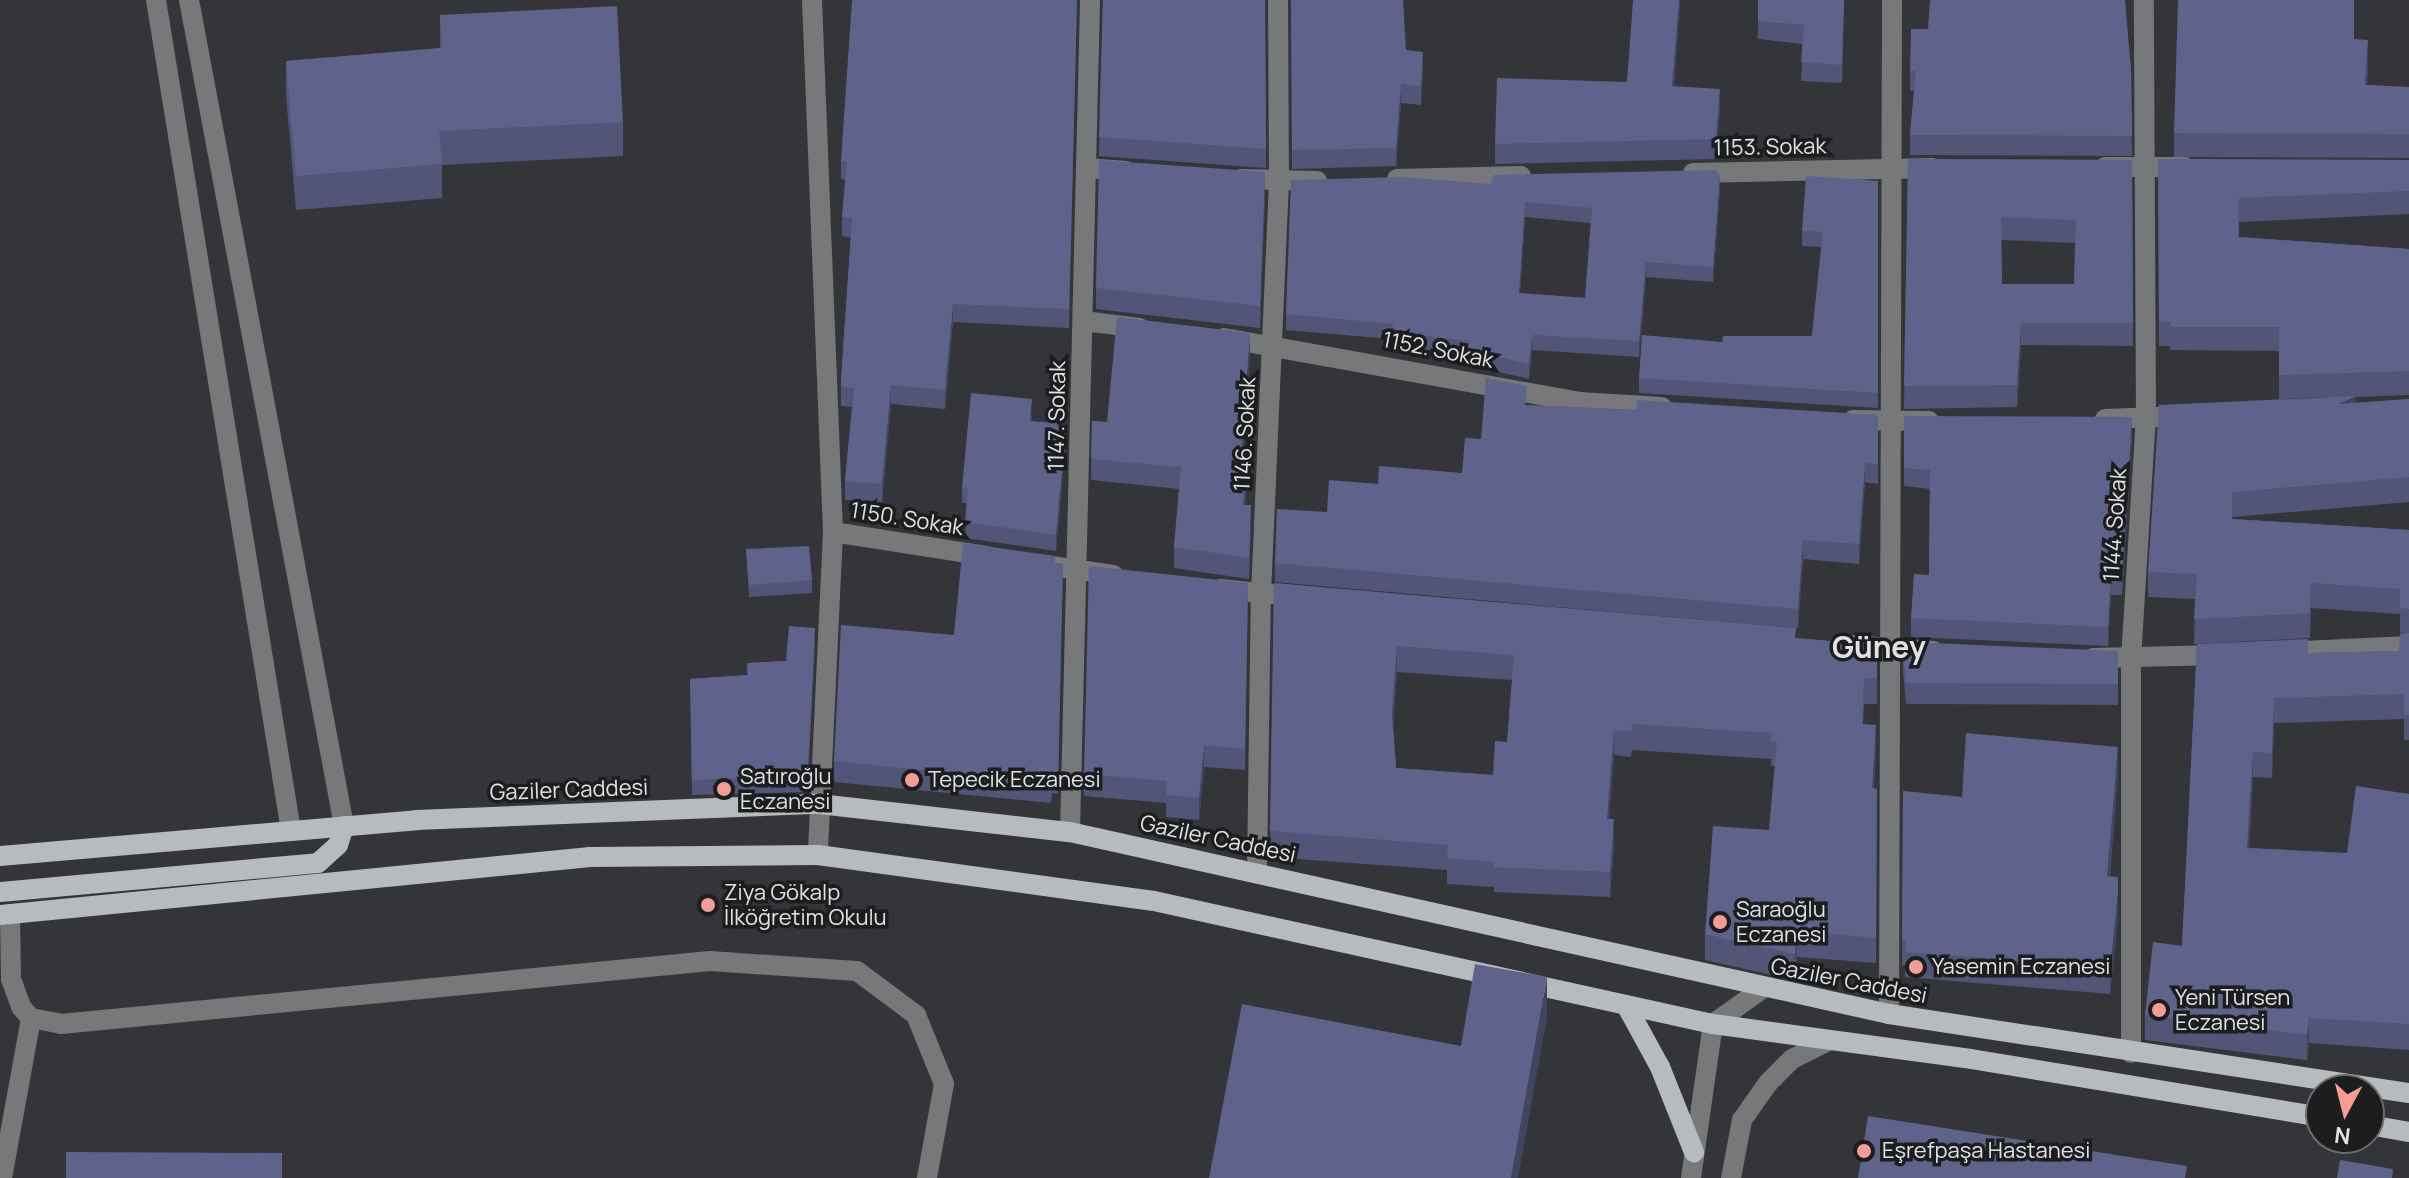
<!DOCTYPE html>
<html>
<head>
<meta charset="utf-8">
<style>
  body { margin:0 }
  #map { position:relative; width:2409px; height:1178px; overflow:hidden; background:#333538; font-family:Manrope,sans-serif }
  div>[style] { position:absolute }
  .minor>* { height:20px; margin:-10px; padding:0 10px; transform-origin:10px; border-radius:10px; background:#767879 }
  .major>* { height:20px; margin:-10px; padding:0 10px; transform-origin:10px; border-radius:10px; background:#b7bbbd }
  .wall>* { inset:0; background:#525578 }
  .shaded-wall>* { inset:0; background:#424561 }
  .building>* { inset:0; background:#5f638b }
  .dots>* { width:22px; height:22px; translate:-50% -50%; box-sizing:border-box; border:4px solid #1c1d1e; border-radius:50% }
  span { translate:-50% -50%; white-space:nowrap; text-align:center; line-height:1.15; -webkit-text-stroke:7px #1c1d1e; paint-order:stroke }
  .street-label { font-size:22px; color:#e1e2e4 }
  .poi-label { font-size:22px; color:#e1e2e4 }
  .left { translate:0 -50%; text-align:left }
  .district-label { font-size:30px; color:#e1e2e4; font-weight:700 }
  .north { position:absolute; left:2305px; top:1074px; width:80px; height:80px; box-sizing:border-box; background:#1c1d1e; border:2px solid #6b6c6d; border-radius:50%; rotate:187deg; font-size:22px; font-weight:700; line-height:32px; text-align:center; color:#e1e2e4 }
  .north::after { content:''; display:block; margin:auto; width:28px; height:36px; background:#f59c94; clip-path:polygon(50% 0,100% 100%,50% 72%,0 100%) }
</style>
</head>
<body>
<div id="map">
  <div class="minor">
    <i style="left:156px;top:0;width:842px;rotate:80.77deg"></i>
    <i style="left:189px;top:0;width:840px;rotate:79.37deg"></i>
    <i style="left:812px;top:0;width:532px;rotate:87.74deg"></i>
    <i style="left:833px;top:532px;width:323px;rotate:92.7deg"></i>
    <i style="left:2105px;top:167px;width:80px"></i>
    <i style="left:1086px;top:168px;width:40px;rotate:4.3deg"></i>
    <i style="left:1693px;top:173px;width:240px;rotate:-1.2deg"></i>
    <i style="left:1241px;top:179px;width:76px;rotate:1.5deg"></i>
    <i style="left:1397px;top:179px;width:124px;rotate:-1.4deg"></i>
    <i style="left:1083px;top:321px;width:57px;rotate:7deg"></i>
    <i style="left:1224px;top:338px;width:361px;rotate:10.2deg"></i>
    <i style="left:1579px;top:402px;width:83px;rotate:3.4deg"></i>
    <i style="left:2105px;top:419px;width:80px;rotate:-2.1deg"></i>
    <i style="left:1853px;top:420px;width:76px;rotate:0.8deg"></i>
    <i style="left:833px;top:532px;width:156px;rotate:8.9deg"></i>
    <i style="left:1038px;top:564px;width:76px;rotate:8.3deg"></i>
    <i style="left:1220px;top:589px;width:80px;rotate:5.7deg"></i>
    <i style="left:1850px;top:645px;width:84px;rotate:4.1deg"></i>
    <i style="left:2281px;top:652px;width:128px;rotate:-2.7deg"></i>
    <i style="left:2093px;top:658px;width:128px;rotate:-1.3deg"></i>
    <i style="left:1070px;top:832px;width:832px;rotate:-88.62deg"></i>
    <i style="left:1257px;top:870px;width:276px;rotate:-89.2deg"></i>
    <i style="left:1261px;top:594px;width:412px;rotate:-87.5deg"></i>
    <i style="left:1279px;top:182px;width:182px;rotate:-90.3deg"></i>
    <i style="left:10px;top:914px;width:65px;rotate:89.1deg"></i>
    <i style="left:11px;top:979px;width:30px;rotate:70deg"></i>
    <i style="left:21px;top:1007px;width:15px;rotate:48deg"></i>
    <i style="left:31px;top:1018px;width:31px;rotate:11deg"></i>
    <i style="left:61px;top:1024px;width:652px;rotate:-5.54deg"></i>
    <i style="left:710px;top:961px;width:147px;rotate:3.9deg"></i>
    <i style="left:857px;top:971px;width:74px;rotate:36.7deg"></i>
    <i style="left:916px;top:1015px;width:74px;rotate:67.9deg"></i>
    <i style="left:944px;top:1084px;width:96px;rotate:100.3deg"></i>
    <i style="left:1889px;top:1014px;width:1014px;rotate:-89.83deg"></i>
    <i style="left:2131px;top:1053px;width:393px;rotate:-90deg"></i>
    <i style="left:2131px;top:660px;width:242px;rotate:-86.5deg"></i>
    <i style="left:2146px;top:418px;width:418px;rotate:-90.3deg"></i>
    <i style="left:2px;top:1178px;width:163px;rotate:-79.7deg"></i>
    <i style="left:1691px;top:1178px;width:156px;rotate:-81.9deg"></i>
    <i style="left:1713px;top:1024px;width:60px;rotate:-35.5deg"></i>
    <i style="left:1731px;top:1178px;width:59px;rotate:-79.3deg"></i>
    <i style="left:1742px;top:1120px;width:45px;rotate:-54.9deg"></i>
    <i style="left:1768px;top:1083px;width:34px;rotate:-45deg"></i>
    <i style="left:1792px;top:1059px;width:42px;rotate:-26.6deg"></i>
  </div>
  <div class="major">
    <i style="left:0;top:856px;width:418px;rotate:-4.9deg"></i>
    <i style="left:416px;top:820px;width:403px;rotate:-2.3deg"></i>
    <i style="left:819px;top:804px;width:253px;rotate:6.4deg"></i>
    <i style="left:1070px;top:832px;width:839px;rotate:12.53deg"></i>
    <i style="left:1889px;top:1014px;width:526px;rotate:8.64deg"></i>
    <i style="left:0;top:892px;width:319px;rotate:-5.2deg"></i>
    <i style="left:318px;top:863px;width:27px;rotate:-42deg"></i>
    <i style="left:338px;top:845px;width:20px;rotate:-72deg"></i>
    <i style="left:0;top:915px;width:593px;rotate:-5.61deg"></i>
    <i style="left:590px;top:857px;width:228px;rotate:-0.5deg"></i>
    <i style="left:818px;top:855px;width:339px;rotate:7.8deg"></i>
    <i style="left:1154px;top:901px;width:572px;rotate:12.41deg"></i>
    <i style="left:1713px;top:1024px;width:260px;rotate:7.7deg"></i>
    <i style="left:1971px;top:1059px;width:355px;rotate:9.4deg"></i>
    <i style="left:1626px;top:1005px;width:71px;rotate:61.3deg"></i>
    <i style="left:1660px;top:1067px;width:92px;rotate:68.2deg"></i>
    <i style="left:2369px;top:1125px;width:41px;rotate:9.9deg"></i>
  </div>
  <div class="wall">
    <i style="clip-path:polygon(1077px 0,1069px 328px,953px 322px,945px 409px,891px 404px,882px 503px,845px 500px,845px 481px,852px 407px,841px 406px,841px 380px,851px 237px,842px 236px,842px 217px,845px 180px,841px 179px,841px 161px)"></i>
    <i style="clip-path:polygon(1103px 0,1265px 0,1266px 168px,1099px 156px)"></i>
    <i style="clip-path:polygon(1291px 0,1406px 50px,1423px 71px,1421px 105px,1401px 103px,1396px 166px,1292px 169px)"></i>
    <i style="clip-path:polygon(1680px 0,1674px 86px,1720px 108px,1716px 159px,1495px 164px,1495px 144px,1627px 82px)"></i>
    <i style="clip-path:polygon(1758px 0,1844px 0,1842px 83px,1801px 81px,1803px 44px,1758px 39px)"></i>
    <i style="clip-path:polygon(440px 15px,623px 122px,623px 156px,442px 165px,442px 198px,296px 210px,286px 95px,286px 61px,440px 48px)"></i>
    <i style="clip-path:polygon(2354px 39px,2368px 64px,2367px 85px,2409px 87px,2409px 158px,2174px 157px,2174px 133px)"></i>
    <i style="clip-path:polygon(2131px 69px,2132px 156px,1910px 155px,1910px 135px,1914px 91px,1910px 91px,1910px 71px)"></i>
    <i style="clip-path:polygon(evenodd,1908px 159px,2132px 160px,2133px 346px,2021px 345px,2017px 407px,1904px 409px,1908px 159px,2001px 240px,2075px 243px,2074px 284px,2002px 284px,2001px 240px)"></i>
    <i style="clip-path:polygon(2158px 159px,2409px 160px,2409px 214px,2239px 222px,2239px 237px,2409px 249px,2409px 395px,2356px 397px,2356px 403px,2409px 399px,2409px 502px,2232px 517px,2232px 519px,2409px 530px,2409px 740px,2404px 740px,2404px 719px,2274px 723px,2272px 778px,2253px 777px,2249px 848px,2347px 853px,2409px 794px,2409px 1050px,2309px 1043px,2307px 1060px,2145px 1040px,2145px 1015px,2182px 946px,2197px 644px,2308px 653px,2399px 651px,2404px 634px,2400px 633px,2400px 614px,2311px 608px,2310px 638px,2194px 644px,2195px 599px,2148px 597px,2148px 572px,2328px 397px,2279px 399px,2279px 351px,2170px 350px,2170px 346px,2159px 346px)"></i>
    <i style="clip-path:polygon(1878px 181px,1878px 408px,1639px 393px,1639px 378px,1722px 342px,1812px 336px,1821px 247px,1802px 246px,1802px 231px)"></i>
    <i style="clip-path:polygon(evenodd,1490px 184px,1720px 190px,1713px 282px,1646px 277px,1639px 357px,1532px 350px,1529px 379px,1467px 365px,1467px 356px,1392px 347px,1392px 339px,1286px 330px,1286px 314px,1490px 184px,1525px 217px,1591px 223px,1585px 298px,1520px 293px,1525px 217px)"></i>
    <i style="clip-path:polygon(1265px 194px,1260px 328px,1096px 309px,1096px 288px)"></i>
    <i style="clip-path:polygon(1250px 354px,1243px 453px,1248px 475px,1245px 505px,1251px 527px,1249px 579px,1174px 568px,1174px 547px,1179px 489px,1091px 480px,1092px 421px,1107px 422px)"></i>
    <i style="clip-path:polygon(1527px 405px,1636px 410px,1878px 415px,1878px 484px,1865px 482px,1859px 564px,1803px 559px,1798px 628px,1275px 582px,1275px 563px,1327px 512px,1378px 484px,1462px 473px,1481px 439px)"></i>
    <i style="clip-path:polygon(1032px 415px,1031px 421px,1066px 440px,1056px 551px,965px 538px,967px 503px,962px 503px,962px 487px)"></i>
    <i style="clip-path:polygon(1904px 416px,2132px 435px,2122px 595px,2111px 595px,2108px 646px,1911px 637px,1911px 618px,1929px 575px,1930px 489px,1904px 486px)"></i>
    <i style="clip-path:polygon(746px 549px,812px 580px,812px 593px,749px 597px)"></i>
    <i style="clip-path:polygon(1055px 563px,1063px 564px,1058px 794px,1052px 793px,1051px 803px,834px 782px,834px 761px,954px 635px)"></i>
    <i style="clip-path:polygon(1248px 583px,1245px 770px,1204px 767px,1199px 820px,1166px 817px,1166px 803px,1084px 796px,1084px 774px)"></i>
    <i style="clip-path:polygon(evenodd,1274px 583px,1796px 638px,1877px 645px,1877px 704px,1864px 704px,1863px 724px,1876px 750px,1874px 788px,1877px 789px,1876px 963px,1797px 957px,1795px 980px,1705px 960px,1705px 934px,1769px 830px,1775px 766px,1771px 766px,1771px 759px,1632px 750px,1631px 757px,1614px 755px,1609px 819px,1614px 845px,1610px 897px,1494px 892px,1494px 887px,1447px 884px,1447px 870px,1270px 857px,1274px 583px,1397px 672px,1512px 680px,1507px 742px,1493px 775px,1396px 768px,1393px 726px,1397px 672px)"></i>
    <i style="clip-path:polygon(815px 643px,808px 780px,804px 779px,804px 792px,692px 795px,690px 679px,747px 675px,747px 663px,786px 661px)"></i>
    <i style="clip-path:polygon(1903px 651px,2118px 651px,2118px 705px,1906px 704px,1903px 672px)"></i>
    <i style="clip-path:polygon(2118px 772px,2110px 876px,2118px 918px,2110px 994px,1905px 977px,1905px 965px,1902px 965px,1903px 791px,1962px 797px)"></i>
  </div>
  <div class="shaded-wall">
    <i style="clip-path:polygon(1679px 0,1680px 9px,1672px 106px,1672px 86px)"></i>
    <i style="clip-path:polygon(2368px 40px,2368px 64px,2365px 108px,2365px 85px)"></i>
    <i style="clip-path:polygon(1423px 52px,1423px 71px,1421px 105px,1421px 86px)"></i>
    <i style="clip-path:polygon(1401px 84px,1401px 103px,1396px 166px,1396px 148px)"></i>
    <i style="clip-path:polygon(1720px 89px,1720px 108px,1716px 159px,1716px 139px)"></i>
    <i style="clip-path:polygon(1265px 172px,1265px 194px,1260px 328px,1260px 306px)"></i>
    <i style="clip-path:polygon(1720px 175px,1720px 190px,1713px 282px,1713px 267px)"></i>
    <i style="clip-path:polygon(1525px 202px,1525px 217px,1519px 308px,1519px 293px)"></i>
    <i style="clip-path:polygon(1646px 262px,1646px 277px,1639px 357px,1639px 341px)"></i>
    <i style="clip-path:polygon(953px 304px,953px 322px,945px 409px,945px 390px)"></i>
    <i style="clip-path:polygon(2021px 323px,2021px 345px,2017px 407px,2017px 385px)"></i>
    <i style="clip-path:polygon(1250px 333px,1250px 354px,1241px 474px,1241px 453px)"></i>
    <i style="clip-path:polygon(1532px 335px,1532px 350px,1529px 379px,1529px 364px)"></i>
    <i style="clip-path:polygon(891px 385px,891px 404px,882px 503px,882px 484px)"></i>
    <i style="clip-path:polygon(2356px 396px,2356px 421px,2338px 404px)"></i>
    <i style="clip-path:polygon(2132px 417px,2132px 435px,2122px 595px,2122px 577px)"></i>
    <i style="clip-path:polygon(1066px 424px,1066px 440px,1056px 551px,1056px 535px)"></i>
    <i style="clip-path:polygon(1248px 453px,1248px 475px,1243px 526px,1243px 505px)"></i>
    <i style="clip-path:polygon(1865px 463px,1865px 482px,1859px 564px,1859px 544px)"></i>
    <i style="clip-path:polygon(1251px 505px,1251px 527px,1249px 579px,1249px 558px)"></i>
    <i style="clip-path:polygon(1803px 540px,1803px 559px,1798px 628px,1798px 609px)"></i>
    <i style="clip-path:polygon(2111px 576px,2111px 595px,2108px 646px,2108px 627px)"></i>
    <i style="clip-path:polygon(2311px 583px,2311px 608px,2310px 638px,2310px 613px)"></i>
    <i style="clip-path:polygon(1397px 646px,1397px 672px,1392px 739px,1392px 713px)"></i>
    <i style="clip-path:polygon(2274px 698px,2274px 723px,2272px 778px,2272px 753px)"></i>
    <i style="clip-path:polygon(1876px 725px,1876px 750px,1872px 813px,1872px 788px)"></i>
    <i style="clip-path:polygon(1614px 730px,1614px 755px,1607px 844px,1607px 819px)"></i>
    <i style="clip-path:polygon(1204px 745px,1204px 767px,1199px 820px,1199px 798px)"></i>
    <i style="clip-path:polygon(2118px 747px,2118px 772px,2107px 901px,2107px 876px)"></i>
    <i style="clip-path:polygon(2253px 752px,2253px 777px,2247px 873px,2247px 848px)"></i>
    <i style="clip-path:polygon(1614px 819px,1614px 845px,1610px 897px,1610px 872px)"></i>
    <i style="clip-path:polygon(2118px 893px,2118px 918px,2110px 994px,2110px 968px)"></i>
    <i style="clip-path:polygon(1797px 931px,1797px 957px,1795px 980px,1795px 954px)"></i>
    <i style="clip-path:polygon(1547px 977px,1547px 1017px,1518px 1178px,1511px 1178px)"></i>
    <i style="clip-path:polygon(2309px 1018px,2309px 1043px,2307px 1060px,2307px 1035px)"></i>
  </div>
  <div class="building">
    <i style="clip-path:polygon(852px 0,1077px 0,1069px 309px,953px 304px,945px 390px,891px 385px,882px 484px,845px 481px,854px 388px,841px 387px,841px 380px,852px 218px,842px 217px,847px 161px,841px 161px)"></i>
    <i style="clip-path:polygon(1103px 0,1265px 0,1266px 149px,1099px 137px)"></i>
    <i style="clip-path:polygon(1291px 0,1403px 0,1406px 50px,1423px 52px,1421px 86px,1401px 84px,1396px 148px,1292px 150px)"></i>
    <i style="clip-path:polygon(1633px 0,1679px 0,1672px 86px,1720px 89px,1716px 139px,1495px 144px,1497px 78px,1627px 82px)"></i>
    <i style="clip-path:polygon(1758px 0,1844px 0,1842px 65px,1801px 62px,1804px 25px,1758px 21px)"></i>
    <i style="clip-path:polygon(1930px 0,2125px 0,2131px 69px,2132px 136px,1910px 135px,1916px 71px,1910px 71px,1911px 29px,1928px 29px)"></i>
    <i style="clip-path:polygon(2178px 0,2354px 0,2354px 39px,2368px 40px,2365px 85px,2409px 87px,2409px 134px,2174px 133px)"></i>
    <i style="clip-path:polygon(617px 6px,623px 122px,439px 131px,442px 164px,296px 176px,286px 61px,442px 48px,440px 15px)"></i>
    <i style="clip-path:polygon(evenodd,1908px 159px,2132px 160px,2133px 323px,2021px 323px,2017px 385px,1904px 386px,1908px 159px,2001px 217px,2076px 220px,2074px 284px,2002px 284px,2001px 217px)"></i>
    <i style="clip-path:polygon(2158px 159px,2409px 160px,2409px 191px,2239px 198px,2238px 237px,2409px 249px,2409px 371px,2279px 375px,2279px 327px,2170px 327px,2170px 322px,2159px 322px)"></i>
    <i style="clip-path:polygon(1099px 160px,1265px 172px,1260px 306px,1096px 288px)"></i>
    <i style="clip-path:polygon(evenodd,1715px 170px,1720px 175px,1713px 267px,1646px 262px,1639px 341px,1532px 335px,1529px 364px,1467px 350px,1468px 341px,1392px 331px,1393px 324px,1286px 314px,1291px 180px,1403px 177px,1490px 184px,1494px 175px,1715px 170px,1525px 202px,1592px 208px,1585px 298px,1519px 293px,1525px 202px)"></i>
    <i style="clip-path:polygon(1806px 176px,1878px 181px,1878px 393px,1639px 378px,1642px 335px,1722px 342px,1723px 336px,1812px 336px,1823px 232px,1802px 231px)"></i>
    <i style="clip-path:polygon(1117px 317px,1250px 333px,1241px 453px,1248px 453px,1243px 505px,1251px 505px,1249px 558px,1174px 547px,1181px 467px,1091px 459px,1092px 421px,1107px 422px)"></i>
    <i style="clip-path:polygon(1486px 378px,1527px 386px,1525px 405px,1636px 410px,1637px 400px,1878px 415px,1878px 464px,1865px 463px,1859px 544px,1803px 540px,1798px 609px,1275px 563px,1277px 509px,1327px 512px,1329px 480px,1378px 484px,1379px 466px,1462px 473px,1465px 438px,1481px 439px)"></i>
    <i style="clip-path:polygon(971px 393px,1032px 399px,1030px 421px,1066px 424px,1056px 535px,965px 522px,968px 488px,962px 487px)"></i>
    <i style="clip-path:polygon(2356px 396px,2338px 404px,2409px 399px,2409px 477px,2232px 492px,2232px 519px,2409px 530px,2409px 609px,2400px 608px,2400px 589px,2311px 583px,2310px 613px,2194px 619px,2197px 574px,2148px 572px,2159px 405px)"></i>
    <i style="clip-path:polygon(1904px 416px,2132px 417px,2122px 577px,2111px 576px,2108px 627px,1911px 618px,1914px 574px,1929px 575px,1930px 470px,1904px 468px)"></i>
    <i style="clip-path:polygon(963px 543px,1055px 556px,1054px 563px,1063px 564px,1058px 773px,1052px 772px,1051px 783px,834px 761px,841px 625px,954px 635px)"></i>
    <i style="clip-path:polygon(809px 546px,812px 580px,749px 585px,746px 549px)"></i>
    <i style="clip-path:polygon(1089px 566px,1248px 583px,1245px 749px,1204px 745px,1199px 798px,1166px 795px,1167px 781px,1084px 774px)"></i>
    <i style="clip-path:polygon(evenodd,1274px 583px,1796px 628px,1795px 638px,1877px 645px,1877px 678px,1864px 678px,1862px 724px,1876px 725px,1872px 788px,1877px 789px,1876px 938px,1797px 931px,1795px 954px,1705px 934px,1713px 826px,1769px 830px,1777px 741px,1771px 741px,1772px 733px,1632px 724px,1631px 731px,1614px 730px,1607px 819px,1614px 819px,1610px 872px,1494px 867px,1494px 862px,1447px 858px,1448px 845px,1270px 831px,1274px 583px,1397px 646px,1514px 655px,1507px 742px,1495px 741px,1493px 775px,1396px 768px,1392px 713px,1397px 646px)"></i>
    <i style="clip-path:polygon(789px 626px,815px 628px,808px 765px,803px 764px,804px 776px,692px 780px,690px 679px,748px 675px,747px 663px,786px 661px)"></i>
    <i style="clip-path:polygon(2409px 633px,2409px 715px,2404px 715px,2404px 694px,2274px 698px,2272px 753px,2253px 752px,2247px 848px,2347px 853px,2356px 786px,2409px 794px,2409px 1024px,2309px 1018px,2307px 1035px,2145px 1015px,2153px 942px,2182px 946px,2197px 644px,2308px 639px,2308px 653px,2399px 651px,2400px 634px)"></i>
    <i style="clip-path:polygon(1909px 642px,2118px 651px,2118px 684px,1906px 683px,1903px 651px,1908px 651px)"></i>
    <i style="clip-path:polygon(1966px 733px,2118px 747px,2107px 876px,2118px 877px,2118px 893px,2110px 968px,1905px 952px,1906px 940px,1902px 940px,1903px 791px,1962px 797px)"></i>
    <i style="clip-path:polygon(1475px 964px,1547px 977px,1511px 1178px,1209px 1178px,1242px 1004px,1461px 1046px)"></i>
    <i style="clip-path:polygon(1868px 1116px,2187px 1166px,2185px 1178px,1858px 1178px)"></i>
    <i style="clip-path:polygon(66px 1152px,282px 1153px,282px 1178px,66px 1178px)"></i>
    <i style="clip-path:polygon(2340px 1160px,2393px 1169px,2392px 1178px,2337px 1178px)"></i>
  </div>
  <div class="dots">
    <i style="left:912px;top:780px;background:#f59c94"></i>
    <i style="left:724px;top:789px;background:#f59c94"></i>
    <i style="left:708px;top:905px;background:#f59c94"></i>
    <i style="left:1720px;top:922px;background:#f59c94"></i>
    <i style="left:1916px;top:967px;background:#f59c94"></i>
    <i style="left:2159px;top:1010px;background:#f59c94"></i>
    <i style="left:1864px;top:1151px;background:#f59c94"></i>
  </div>
  <div class="street-label">
    <span style="left:1770px;top:147px;rotate:-1deg">1153. Sokak</span>
    <span style="left:1438px;top:350px;rotate:11deg">1152. Sokak</span>
    <span style="left:1057px;top:416px;rotate:-89deg">1147. Sokak</span>
    <span style="left:1245px;top:434px;rotate:-87deg">1146. Sokak</span>
    <span style="left:907px;top:519px;rotate:9deg">1150. Sokak</span>
    <span style="left:2115px;top:525px;rotate:-86deg">1144. Sokak</span>
    <span style="left:569px;top:790px;rotate:-2deg">Gaziler Caddesi</span>
    <span style="left:1218px;top:839px;rotate:12deg">Gaziler Caddesi</span>
    <span style="left:1849px;top:981px;rotate:11deg">Gaziler Caddesi</span>
  </div>
  <div class="poi-label">
    <span class="left" style="left:740px;top:789px">Satıroğlu<br>Eczanesi</span>
    <span class="left" style="left:928px;top:780px">Tepecik Eczanesi</span>
    <span class="left" style="left:724px;top:905px">Ziya Gökalp<br>İlköğretim Okulu</span>
    <span class="left" style="left:1736px;top:922px">Saraoğlu<br>Eczanesi</span>
    <span class="left" style="left:1932px;top:967px">Yasemin Eczanesi</span>
    <span class="left" style="left:2175px;top:1010px">Yeni Türsen<br>Eczanesi</span>
    <span class="left" style="left:1882px;top:1151px">Eşrefpaşa Hastanesi</span>
  </div>
  <div class="district-label">
    <span style="left:1879px;top:647px">Güney</span>
  </div>
  <div class="north">N</div>
</div>
</body>
</html>
